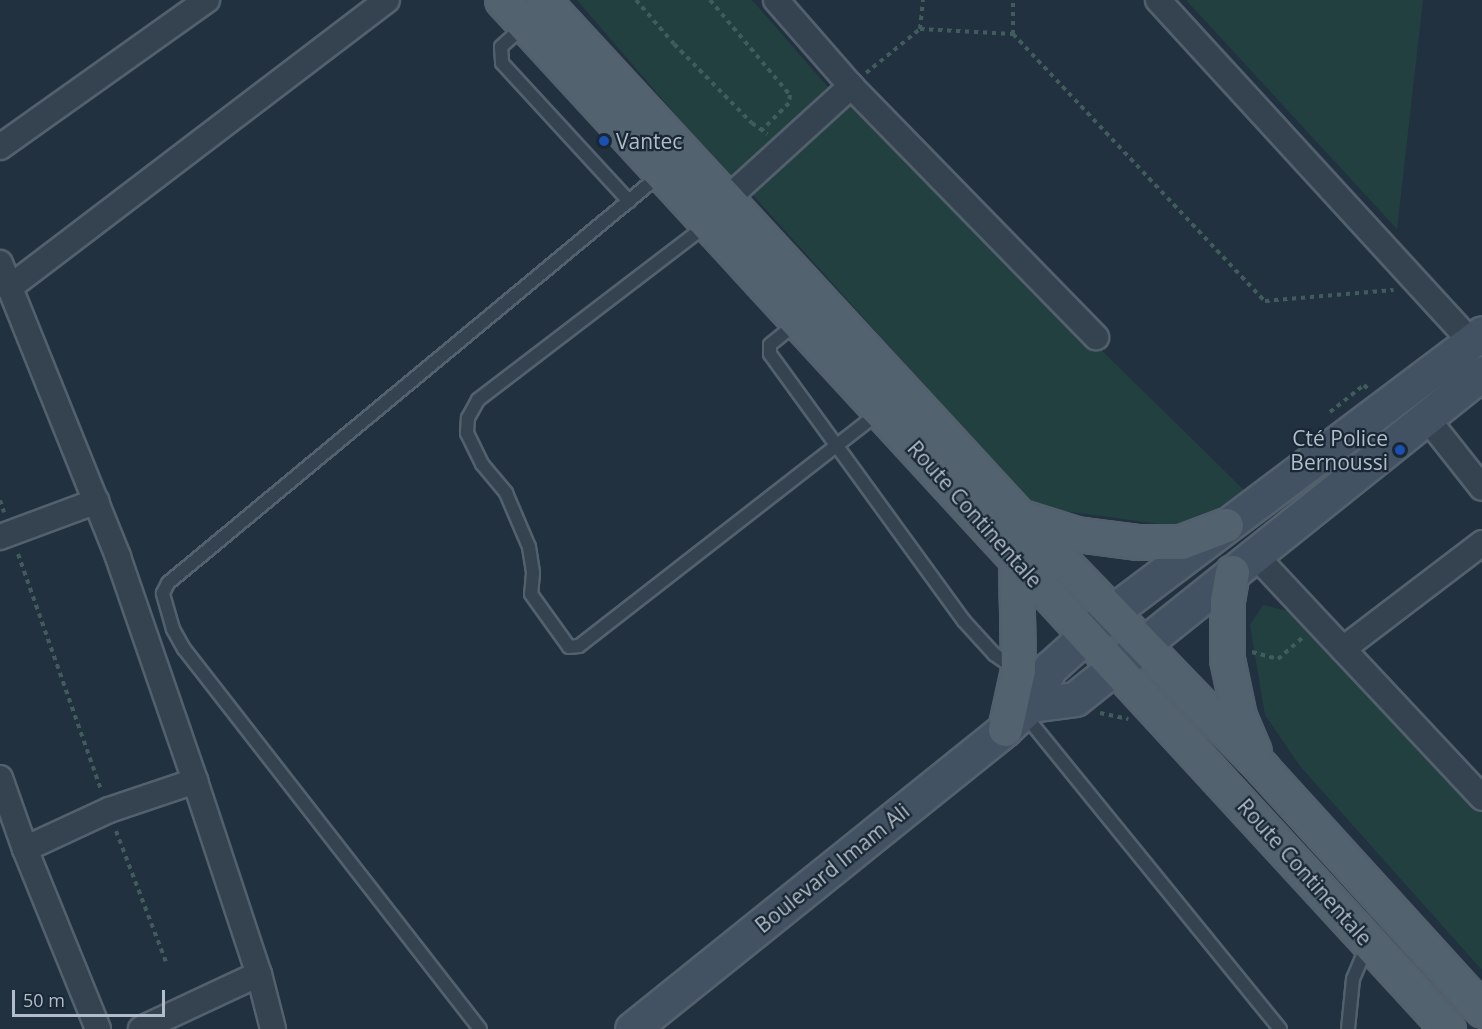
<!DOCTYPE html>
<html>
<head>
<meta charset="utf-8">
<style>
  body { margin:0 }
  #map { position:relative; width:1482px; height:1029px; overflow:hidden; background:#21313f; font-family:"Open Sans",sans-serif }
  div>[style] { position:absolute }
  .green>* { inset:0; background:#234040 }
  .path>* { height:4px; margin-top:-2px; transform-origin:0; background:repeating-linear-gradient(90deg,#415c5c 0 4.5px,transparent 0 9px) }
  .roads { filter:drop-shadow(2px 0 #53606d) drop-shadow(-2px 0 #53606d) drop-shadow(0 2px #53606d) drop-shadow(0 -2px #53606d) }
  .lane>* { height:12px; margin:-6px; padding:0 6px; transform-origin:6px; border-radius:6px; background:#35424f }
  .street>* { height:24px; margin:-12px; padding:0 12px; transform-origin:12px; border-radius:12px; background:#35424f }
  .secondary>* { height:33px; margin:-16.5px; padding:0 16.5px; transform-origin:16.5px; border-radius:16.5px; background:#435262 }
  .primary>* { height:33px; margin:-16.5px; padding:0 16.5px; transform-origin:16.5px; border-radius:16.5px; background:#53626f }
  .dots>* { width:16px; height:16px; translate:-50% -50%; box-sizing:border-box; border:3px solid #1a2734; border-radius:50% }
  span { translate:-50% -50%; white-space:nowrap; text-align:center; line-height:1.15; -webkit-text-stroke:4.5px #1a2734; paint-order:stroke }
  .poi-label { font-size:21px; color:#b1bdca }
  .left { translate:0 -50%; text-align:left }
  .right { translate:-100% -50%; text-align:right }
  .street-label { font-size:21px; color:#b1bdca }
  .scale { position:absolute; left:12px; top:990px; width:153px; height:27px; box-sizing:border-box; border:3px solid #b1bdca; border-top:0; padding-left:8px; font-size:18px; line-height:21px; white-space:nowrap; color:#b1bdca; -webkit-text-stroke:4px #1a2734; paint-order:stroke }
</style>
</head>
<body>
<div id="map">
  <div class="green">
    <i style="clip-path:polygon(577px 0,752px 0,828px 87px,730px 178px)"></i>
    <i style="clip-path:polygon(1186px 0,1423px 0,1397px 229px)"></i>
    <i style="clip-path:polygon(849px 103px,1244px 490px,1190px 528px,1034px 507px,752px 194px)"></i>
    <i style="clip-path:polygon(1263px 605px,1297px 613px,1343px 665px,1482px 810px,1482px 970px,1300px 766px,1265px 715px,1250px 625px)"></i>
  </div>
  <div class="path">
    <i style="left:636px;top:0;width:58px;rotate:49.2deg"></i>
    <i style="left:674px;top:44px;width:111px;rotate:45.4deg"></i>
    <i style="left:752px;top:123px;width:19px;rotate:36deg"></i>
    <i style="left:710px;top:0;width:124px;rotate:49.9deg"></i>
    <i style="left:790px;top:95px;width:8px;rotate:97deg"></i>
    <i style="left:789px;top:103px;width:38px;rotate:135deg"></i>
    <i style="left:920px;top:29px;width:93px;rotate:3.1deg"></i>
    <i style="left:1013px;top:34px;width:34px;rotate:-90deg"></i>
    <i style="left:1013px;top:34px;width:367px;rotate:46.7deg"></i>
    <i style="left:1265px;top:301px;width:129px;rotate:-4.9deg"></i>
    <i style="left:866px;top:73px;width:70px;rotate:-39.2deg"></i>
    <i style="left:920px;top:29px;width:29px;rotate:-84deg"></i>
    <i style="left:1330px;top:412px;width:43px;rotate:-38.5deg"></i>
    <i style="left:1364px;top:385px;width:6px;rotate:45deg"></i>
    <i style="left:0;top:500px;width:13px;rotate:72deg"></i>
    <i style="left:18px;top:554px;width:250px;rotate:70.6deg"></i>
    <i style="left:1252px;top:652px;width:27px;rotate:15deg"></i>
    <i style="left:1278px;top:659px;width:35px;rotate:-41deg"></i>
    <i style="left:1100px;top:713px;width:29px;rotate:12deg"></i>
    <i style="left:116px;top:831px;width:140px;rotate:69.1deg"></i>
  </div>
  <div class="roads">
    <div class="lane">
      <i style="left:524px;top:26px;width:31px;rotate:138deg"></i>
      <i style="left:501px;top:47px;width:16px;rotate:86deg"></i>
      <i style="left:502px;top:63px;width:188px;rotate:47.4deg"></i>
      <i style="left:708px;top:224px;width:290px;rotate:142.6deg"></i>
      <i style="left:478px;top:400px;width:21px;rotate:119deg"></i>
      <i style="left:468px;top:418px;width:15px;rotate:94deg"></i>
      <i style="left:467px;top:433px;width:34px;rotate:64deg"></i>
      <i style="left:482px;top:464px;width:38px;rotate:50deg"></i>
      <i style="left:506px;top:493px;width:59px;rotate:66.9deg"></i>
      <i style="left:529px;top:547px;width:26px;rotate:81deg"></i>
      <i style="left:533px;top:573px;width:21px;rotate:95deg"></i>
      <i style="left:531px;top:594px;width:65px;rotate:54.4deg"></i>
      <i style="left:569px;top:647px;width:10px;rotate:-6deg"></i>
      <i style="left:579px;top:646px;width:381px;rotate:-37.9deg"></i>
      <i style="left:798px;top:322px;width:36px;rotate:141deg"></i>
      <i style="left:770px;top:345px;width:9px;rotate:90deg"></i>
      <i style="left:770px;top:354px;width:330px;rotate:54deg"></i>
      <i style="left:964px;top:621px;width:45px;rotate:47.7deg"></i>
      <i style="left:994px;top:654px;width:24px;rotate:35deg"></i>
      <i style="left:1024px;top:714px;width:406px;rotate:50.9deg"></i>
      <i style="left:480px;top:1029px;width:482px;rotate:-127.9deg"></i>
      <i style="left:184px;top:649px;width:23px;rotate:-119deg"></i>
      <i style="left:173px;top:629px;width:37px;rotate:-106deg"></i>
      <i style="left:163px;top:593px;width:11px;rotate:-63deg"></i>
      <i style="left:168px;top:583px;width:639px;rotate:-39.67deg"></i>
      <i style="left:1348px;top:1029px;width:50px;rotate:-84.3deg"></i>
      <i style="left:1353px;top:979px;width:36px;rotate:-67deg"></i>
    </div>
    <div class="street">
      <i style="left:776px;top:0;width:114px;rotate:48.9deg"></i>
      <i style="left:851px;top:86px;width:351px;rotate:45.7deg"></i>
      <i style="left:1158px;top:0;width:464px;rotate:47.5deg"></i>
      <i style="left:0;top:147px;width:254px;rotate:-35.4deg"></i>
      <i style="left:727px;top:199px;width:168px;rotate:-42.3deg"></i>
      <i style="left:0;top:263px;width:317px;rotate:68.1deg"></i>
      <i style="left:118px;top:557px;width:237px;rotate:71deg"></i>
      <i style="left:195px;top:781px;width:203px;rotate:71.7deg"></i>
      <i style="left:259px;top:974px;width:57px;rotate:75.7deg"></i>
      <i style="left:9px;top:288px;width:475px;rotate:-37.3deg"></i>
      <i style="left:1426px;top:417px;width:90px;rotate:51.7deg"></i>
      <i style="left:0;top:537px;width:103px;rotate:-20.4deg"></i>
      <i style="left:1254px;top:554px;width:334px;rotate:46.9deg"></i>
      <i style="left:1343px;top:649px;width:175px;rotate:-37.3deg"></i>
      <i style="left:0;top:778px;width:75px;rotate:70.6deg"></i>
      <i style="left:25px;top:849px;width:194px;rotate:67.9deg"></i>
      <i style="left:25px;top:849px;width:93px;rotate:-24.9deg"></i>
      <i style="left:109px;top:810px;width:91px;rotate:-18.6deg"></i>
      <i style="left:141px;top:1029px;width:130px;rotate:-25deg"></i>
    </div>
    <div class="secondary">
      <i style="left:1031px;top:705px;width:44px;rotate:-7.8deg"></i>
      <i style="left:1075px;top:699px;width:521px;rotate:-38.69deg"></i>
      <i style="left:632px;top:1029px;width:479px;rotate:-38.8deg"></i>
      <i style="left:1005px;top:729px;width:35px;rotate:-43deg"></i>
      <i style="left:1031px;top:705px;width:42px;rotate:-62.8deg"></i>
      <i style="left:1050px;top:668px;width:84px;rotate:-42.1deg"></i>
      <i style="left:1112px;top:612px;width:463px;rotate:-37deg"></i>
    </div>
    <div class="primary">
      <i style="left:502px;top:0;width:1398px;rotate:47.41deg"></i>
      <i style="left:543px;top:0;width:702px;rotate:47.31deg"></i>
      <i style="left:1019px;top:516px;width:351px;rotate:46deg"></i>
      <i style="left:1263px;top:769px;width:326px;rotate:47.7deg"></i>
      <i style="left:1025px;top:518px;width:53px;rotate:17.4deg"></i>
      <i style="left:1076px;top:534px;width:63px;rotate:7.4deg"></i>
      <i style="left:1138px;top:542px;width:43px"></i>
      <i style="left:1181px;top:542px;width:48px;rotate:-20.7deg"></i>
      <i style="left:1232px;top:572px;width:29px;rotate:100deg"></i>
      <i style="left:1227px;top:601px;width:58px;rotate:90deg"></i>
      <i style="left:1227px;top:659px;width:58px;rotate:78.1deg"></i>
      <i style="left:1239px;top:716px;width:38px;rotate:67deg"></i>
      <i style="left:1005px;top:729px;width:60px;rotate:-77.6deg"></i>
      <i style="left:1018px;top:670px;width:112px;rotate:-91deg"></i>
    </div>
  </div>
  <div class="dots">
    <i style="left:604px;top:141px;background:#1a4fb4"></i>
    <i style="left:1400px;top:450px;background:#1a4fb4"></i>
  </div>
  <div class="poi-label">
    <span class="left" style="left:616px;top:141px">Vantec</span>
    <span class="right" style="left:1388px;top:450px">Cté Police<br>Bernoussi</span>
  </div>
  <div class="street-label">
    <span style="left:975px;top:514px;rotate:48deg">Route Continentale</span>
    <span style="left:832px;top:868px;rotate:-39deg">Boulevard Imam Ali</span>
    <span style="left:1305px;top:872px;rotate:48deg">Route Continentale</span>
  </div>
  <div class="scale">50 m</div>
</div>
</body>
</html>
